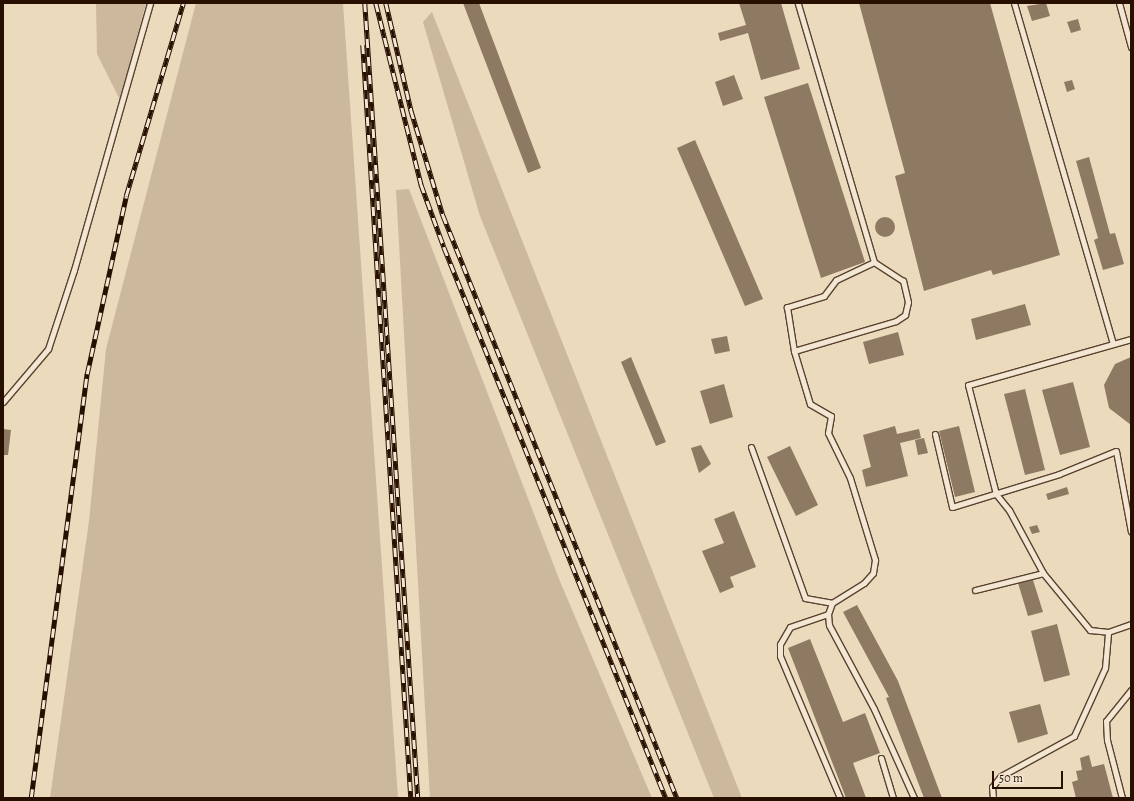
<!DOCTYPE html>
<html>
<head>
<meta charset="utf-8">
<style>
  body { margin:0 }
  #map { position:relative; width:1134px; height:801px; overflow:hidden; background:#ecdabd; font-family:Alegreya,serif }
  div>[style] { position:absolute }
  .green>* { inset:0; background:#cbb89d }
  .building>* { inset:0; background:#8e7962 }
  .round { border-radius:50% }
  .roads { filter:drop-shadow(1px 0 #59422f) drop-shadow(-1px 0 #59422f) drop-shadow(0 1px #59422f) drop-shadow(0 -1px #59422f) }
  .service>* { height:5px; margin:-2.5px; padding:0 2.5px; transform-origin:2.5px; border-radius:2.5px; background:#f3e7d4 }
  .rail>* { height:4.5px; margin-top:-2.25px; transform-origin:0; background:repeating-linear-gradient(90deg,#f3e7d4 0 9px,#281000 0 18px); box-sizing:border-box; border-block:1px solid #281000 }
  span { translate:-50% -50%; white-space:nowrap; text-align:center; line-height:1.15; -webkit-text-stroke:3.5px #f3e7d4; paint-order:stroke }
  .frame { position:absolute; inset:0; border:4px solid #281000; pointer-events:none }
  .scale { position:absolute; left:992px; top:771px; width:71px; height:18px; box-sizing:border-box; border:2px solid #281000; border-top:0; padding-left:5px; font-size:12px; line-height:14px; white-space:nowrap; color:#281000; -webkit-text-stroke:3px #f3e7d4; paint-order:stroke }
</style>
</head>
<body>
<div id="map">
  <div class="green">
    <i style="clip-path:polygon(96px 3px,146px 3px,120px 100px,97px 54px)"></i>
    <i style="clip-path:polygon(196px 3px,343px 3px,398px 798px,50px 798px,89px 521px,106px 349px)"></i>
    <i style="clip-path:polygon(432px 12px,742px 798px,714px 798px,480px 216px,423px 22px)"></i>
    <i style="clip-path:polygon(409px 189px,559px 579px,652px 798px,430px 798px,396px 190px)"></i>
  </div>
  <div class="building">
    <i style="clip-path:polygon(463px 3px,479px 3px,541px 168px,528px 173px)"></i>
    <i style="clip-path:polygon(739px 3px,781px 3px,800px 69px,761px 80px,748px 33px,720px 41px,718px 33px,746px 25px)"></i>
    <i style="clip-path:polygon(859px 3px,990px 3px,1060px 255px,993px 275px,991px 270px,924px 291px,895px 176px,905px 173px)"></i>
    <i style="clip-path:polygon(1046px 3px,1050px 16px,1032px 21px,1027px 6px)"></i>
    <i style="clip-path:polygon(1078px 19px,1081px 30px,1071px 33px,1067px 22px)"></i>
    <i style="clip-path:polygon(734px 75px,743px 99px,723px 106px,715px 82px)"></i>
    <i style="clip-path:polygon(1072px 80px,1075px 89px,1067px 92px,1064px 82px)"></i>
    <i style="clip-path:polygon(808px 83px,865px 262px,821px 278px,764px 97px)"></i>
    <i style="clip-path:polygon(695px 140px,763px 299px,745px 306px,677px 148px)"></i>
    <i style="clip-path:polygon(1089px 157px,1110px 234px,1115px 233px,1124px 264px,1103px 270px,1094px 240px,1098px 238px,1076px 161px)"></i>
    <i class="round" style="left:875px;top:217px;width:20px;height:20px"></i>
    <i style="clip-path:polygon(1025px 304px,1031px 325px,976px 340px,971px 319px)"></i>
    <i style="clip-path:polygon(898px 332px,904px 355px,869px 364px,863px 342px)"></i>
    <i style="clip-path:polygon(727px 336px,730px 351px,715px 354px,711px 339px)"></i>
    <i style="clip-path:polygon(631px 357px,666px 442px,656px 446px,621px 362px)"></i>
    <i style="clip-path:polygon(1131px 357px,1131px 425px,1109px 408px,1104px 385px,1115px 364px)"></i>
    <i style="clip-path:polygon(1073px 382px,1090px 447px,1060px 455px,1042px 390px)"></i>
    <i style="clip-path:polygon(724px 384px,733px 417px,710px 424px,700px 391px)"></i>
    <i style="clip-path:polygon(1025px 389px,1045px 470px,1025px 475px,1004px 394px)"></i>
    <i style="clip-path:polygon(895px 426px,897px 434px,919px 429px,921px 438px,900px 443px,908px 476px,866px 487px,862px 470px,871px 467px,863px 435px)"></i>
    <i style="clip-path:polygon(959px 426px,975px 492px,955px 497px,939px 431px)"></i>
    <i style="clip-path:polygon(3px 429px,11px 430px,8px 455px,3px 455px)"></i>
    <i style="clip-path:polygon(924px 438px,928px 453px,918px 455px,915px 440px)"></i>
    <i style="clip-path:polygon(701px 445px,711px 464px,699px 473px,691px 448px)"></i>
    <i style="clip-path:polygon(790px 446px,818px 505px,796px 516px,767px 457px)"></i>
    <i style="clip-path:polygon(1067px 487px,1069px 494px,1048px 500px,1046px 494px)"></i>
    <i style="clip-path:polygon(734px 511px,756px 567px,730px 577px,734px 587px,720px 593px,702px 551px,724px 543px,714px 519px)"></i>
    <i style="clip-path:polygon(1037px 525px,1040px 532px,1032px 534px,1029px 527px)"></i>
    <i style="clip-path:polygon(1033px 580px,1043px 612px,1028px 616px,1018px 583px)"></i>
    <i style="clip-path:polygon(857px 605px,898px 681px,942px 798px,924px 798px,886px 698px,889px 697px,843px 612px)"></i>
    <i style="clip-path:polygon(1057px 624px,1070px 675px,1044px 682px,1031px 631px)"></i>
    <i style="clip-path:polygon(810px 639px,843px 722px,865px 713px,880px 753px,853px 763px,866px 798px,846px 798px,788px 648px)"></i>
    <i style="clip-path:polygon(1040px 704px,1048px 734px,1018px 743px,1009px 712px)"></i>
    <i style="clip-path:polygon(1089px 755px,1092px 767px,1104px 764px,1113px 798px,1076px 798px,1072px 782px,1078px 780px,1076px 771px,1082px 770px,1080px 758px)"></i>
  </div>
  <div class="roads">
    <div class="service">
      <i style="left:1014px;top:3px;width:354px;rotate:73.8deg"></i>
      <i style="left:1119px;top:3px;width:46px;rotate:74.7deg"></i>
      <i style="left:874px;top:262px;width:42px;rotate:154.7deg"></i>
      <i style="left:836px;top:280px;width:20px;rotate:127deg"></i>
      <i style="left:824px;top:296px;width:39px;rotate:163deg"></i>
      <i style="left:787px;top:307px;width:45px;rotate:81deg"></i>
      <i style="left:794px;top:351px;width:55px;rotate:73.2deg"></i>
      <i style="left:810px;top:404px;width:24px;rotate:30deg"></i>
      <i style="left:831px;top:416px;width:17px;rotate:100deg"></i>
      <i style="left:828px;top:433px;width:50px;rotate:63.9deg"></i>
      <i style="left:850px;top:478px;width:86px;rotate:73deg"></i>
      <i style="left:875px;top:560px;width:13px;rotate:99deg"></i>
      <i style="left:873px;top:573px;width:13px;rotate:132deg"></i>
      <i style="left:864px;top:583px;width:38px;rotate:148deg"></i>
      <i style="left:832px;top:603px;width:12px;rotate:110deg"></i>
      <i style="left:828px;top:614px;width:11px;rotate:85deg"></i>
      <i style="left:829px;top:625px;width:95px;rotate:61.8deg"></i>
      <i style="left:874px;top:709px;width:98px;rotate:65.8deg"></i>
      <i style="left:1131px;top:339px;width:169px;rotate:164.2deg"></i>
      <i style="left:968px;top:385px;width:113px;rotate:75.6deg"></i>
      <i style="left:996px;top:494px;width:21px;rotate:51deg"></i>
      <i style="left:1009px;top:510px;width:72px;rotate:61.6deg"></i>
      <i style="left:1043px;top:573px;width:74px;rotate:50.5deg"></i>
      <i style="left:1090px;top:630px;width:18px;rotate:6deg"></i>
      <i style="left:1108px;top:632px;width:24px;rotate:-19deg"></i>
      <i style="left:794px;top:351px;width:106px;rotate:-16.4deg"></i>
      <i style="left:896px;top:321px;width:11px;rotate:-34deg"></i>
      <i style="left:905px;top:315px;width:13px;rotate:-77deg"></i>
      <i style="left:908px;top:302px;width:22px;rotate:-103deg"></i>
      <i style="left:903px;top:281px;width:35px;rotate:-147deg"></i>
      <i style="left:874px;top:262px;width:270px;rotate:-106.4deg"></i>
      <i style="left:3px;top:402px;width:70px;rotate:-49.7deg"></i>
      <i style="left:48px;top:349px;width:83px;rotate:-71.8deg"></i>
      <i style="left:74px;top:270px;width:278px;rotate:-74.1deg"></i>
      <i style="left:935px;top:434px;width:75px;rotate:76.9deg"></i>
      <i style="left:952px;top:507px;width:112px;rotate:-17.1deg"></i>
      <i style="left:1059px;top:474px;width:61px;rotate:-22deg"></i>
      <i style="left:1116px;top:451px;width:82px;rotate:79.5deg"></i>
      <i style="left:751px;top:447px;width:160px;rotate:70.3deg"></i>
      <i style="left:805px;top:598px;width:27px;rotate:10deg"></i>
      <i style="left:975px;top:590px;width:70px;rotate:-14deg"></i>
      <i style="left:828px;top:614px;width:40px;rotate:161.1deg"></i>
      <i style="left:790px;top:627px;width:20px;rotate:120deg"></i>
      <i style="left:780px;top:644px;width:12px;rotate:90deg"></i>
      <i style="left:780px;top:656px;width:154px;rotate:67.1deg"></i>
      <i style="left:881px;top:758px;width:42px;rotate:73.3deg"></i>
      <i style="left:993px;top:798px;width:11px;rotate:-95deg"></i>
      <i style="left:992px;top:787px;width:14px;rotate:-51deg"></i>
      <i style="left:1001px;top:776px;width:83px;rotate:-28.7deg"></i>
      <i style="left:1074px;top:736px;width:75px;rotate:-65.5deg"></i>
      <i style="left:1105px;top:668px;width:36px;rotate:-85deg"></i>
      <i style="left:1122px;top:798px;width:60px;rotate:-104.5deg"></i>
      <i style="left:1107px;top:740px;width:19px;rotate:-93deg"></i>
      <i style="left:1106px;top:721px;width:40px;rotate:-51deg"></i>
    </div>
  </div>
  <div class="rail">
    <i style="left:365px;top:3px;width:797px;rotate:86.19deg"></i>
    <i style="left:376px;top:3px;width:187px;rotate:76deg"></i>
    <i style="left:421px;top:184px;width:67px;rotate:69.9deg"></i>
    <i style="left:444px;top:247px;width:594px;rotate:68.06deg"></i>
    <i style="left:386px;top:3px;width:110px;rotate:76.8deg"></i>
    <i style="left:411px;top:110px;width:110px;rotate:73.1deg"></i>
    <i style="left:443px;top:215px;width:628px;rotate:68.13deg"></i>
    <i style="left:363px;top:45px;width:755px;rotate:86.35deg"></i>
    <i style="left:31px;top:798px;width:428px;rotate:-82.5deg"></i>
    <i style="left:87px;top:374px;width:182px;rotate:-77.6deg"></i>
    <i style="left:126px;top:196px;width:201px;rotate:-73.5deg"></i>
  </div>
  <div class="frame"></div>
  <div class="scale">50 m</div>
</div>
</body>
</html>
